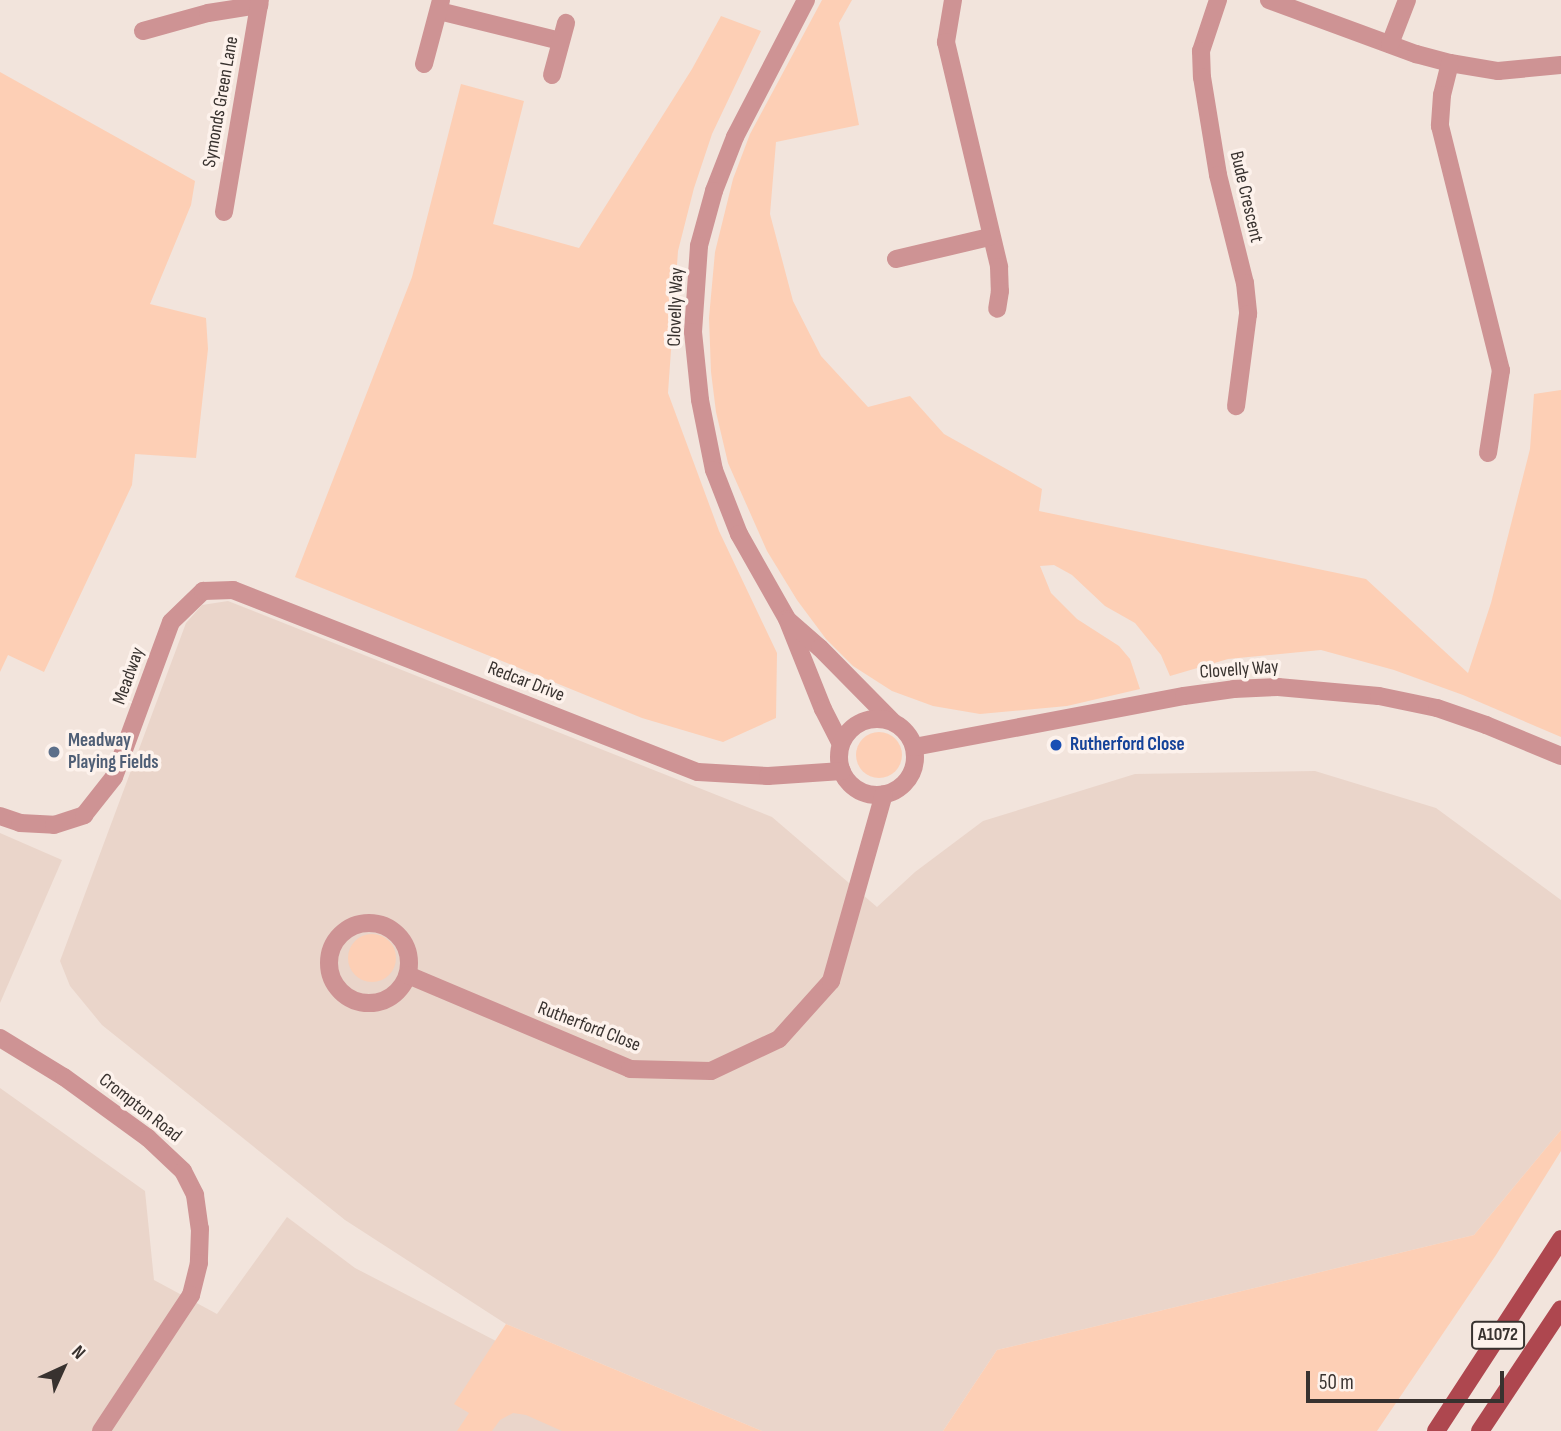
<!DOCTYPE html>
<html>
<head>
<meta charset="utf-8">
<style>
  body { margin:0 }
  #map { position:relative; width:1561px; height:1431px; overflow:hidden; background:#f2e4dc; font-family:"Sofia Sans Condensed",sans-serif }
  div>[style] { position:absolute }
  .built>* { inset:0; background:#ead5ca }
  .green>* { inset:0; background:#fdcfb5 }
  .round { border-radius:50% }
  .minor>* { height:18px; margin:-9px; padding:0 9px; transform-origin:9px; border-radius:9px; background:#ce9394 }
  .minor>.ring { margin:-9px; padding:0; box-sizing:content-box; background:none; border:18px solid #ce9394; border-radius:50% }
  .major>* { height:18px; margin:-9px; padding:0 9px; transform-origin:9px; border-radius:9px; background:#ae474f }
  .dots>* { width:19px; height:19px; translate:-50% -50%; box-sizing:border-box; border:4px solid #fdf2ec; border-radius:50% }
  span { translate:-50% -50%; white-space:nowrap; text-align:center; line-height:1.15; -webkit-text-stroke:7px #fdf2ec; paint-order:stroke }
  .shield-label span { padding:2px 5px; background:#fdf2ec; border:2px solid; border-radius:5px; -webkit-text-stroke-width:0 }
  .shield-label { font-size:18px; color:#38322f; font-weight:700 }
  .street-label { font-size:19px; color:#38322f }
  .service-label { font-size:19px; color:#4e5e75; font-weight:700 }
  .left { translate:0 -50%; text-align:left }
  .transit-label { font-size:19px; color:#164399; font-weight:700 }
  .north { position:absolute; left:28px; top:1333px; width:70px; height:70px; -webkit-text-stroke:5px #fdf2ec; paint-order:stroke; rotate:45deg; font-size:19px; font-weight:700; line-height:28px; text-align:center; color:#38322f }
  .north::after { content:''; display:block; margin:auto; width:24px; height:32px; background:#38322f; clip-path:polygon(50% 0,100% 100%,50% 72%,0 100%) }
  .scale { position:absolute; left:1306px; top:1371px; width:198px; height:32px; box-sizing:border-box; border:4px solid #38322f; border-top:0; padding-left:9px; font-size:21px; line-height:24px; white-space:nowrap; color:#38322f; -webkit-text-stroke:5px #fdf2ec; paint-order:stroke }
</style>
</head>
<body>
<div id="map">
  <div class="built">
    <i style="clip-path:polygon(228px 601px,772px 817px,877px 907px,915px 872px,983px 821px,1135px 774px,1315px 771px,1436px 808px,1561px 900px,1561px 1130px,1474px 1235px,997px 1350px,943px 1431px,762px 1431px,506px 1324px,345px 1220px,102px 1025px,70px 986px,60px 961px,186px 623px,202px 605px)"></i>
    <i style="clip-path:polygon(0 833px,62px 860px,0 1003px)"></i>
    <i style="clip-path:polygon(0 1088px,145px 1191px,154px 1280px,217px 1314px,287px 1217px,355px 1268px,496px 1341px,684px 1431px,0 1431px)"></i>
  </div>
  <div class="green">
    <i style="clip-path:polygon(822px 0,852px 0,839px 23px,859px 125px,776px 142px,770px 214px,793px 301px,821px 356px,868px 407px,910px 396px,944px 434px,1042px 489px,1039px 511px,1366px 579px,1468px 673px,1491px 603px,1530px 449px,1534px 394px,1561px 390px,1561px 737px,1463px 695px,1394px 670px,1321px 650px,1228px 659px,1170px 676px,1161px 655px,1135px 623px,1105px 606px,1072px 575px,1054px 565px,1040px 566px,1051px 593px,1077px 619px,1119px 646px,1130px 659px,1140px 689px,1067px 706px,980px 714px,933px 706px,892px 691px,853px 666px,826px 639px,797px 600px,767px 551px,728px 463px,716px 412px,711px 372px,709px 318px,715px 252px,733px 179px,750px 134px)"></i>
    <i style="clip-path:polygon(721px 16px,761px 31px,712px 134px,694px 188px,678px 251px,668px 393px,719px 531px,777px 653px,776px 718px,723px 742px,642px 718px,295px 577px,412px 277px,461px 84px,524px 101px,493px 224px,579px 248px,692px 69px)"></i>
    <i style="clip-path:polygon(0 72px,195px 181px,191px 205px,150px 304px,206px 318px,208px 349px,196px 458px,135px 454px,132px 485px,44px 672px,8px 655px,0 672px)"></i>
    <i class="round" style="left:856px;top:732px;width:46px;height:46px"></i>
    <i class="round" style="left:348px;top:934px;width:48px;height:48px"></i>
    <i style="clip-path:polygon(1561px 1130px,1561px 1151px,1496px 1255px,1377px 1431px,943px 1431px,997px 1350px,1474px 1235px)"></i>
    <i style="clip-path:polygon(506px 1324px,762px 1431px,562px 1431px,526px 1415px,513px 1413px,500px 1420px,492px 1431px,457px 1431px,469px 1413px,454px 1404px)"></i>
  </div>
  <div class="minor">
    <i style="left:806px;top:0;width:154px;rotate:117.4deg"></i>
    <i style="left:735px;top:137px;width:58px;rotate:111.3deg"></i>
    <i style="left:714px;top:191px;width:57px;rotate:105.3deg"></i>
    <i style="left:699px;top:246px;width:86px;rotate:94deg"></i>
    <i style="left:693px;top:332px;width:68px;rotate:84.1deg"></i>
    <i style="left:700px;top:400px;width:71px;rotate:78.7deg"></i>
    <i style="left:714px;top:470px;width:69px;rotate:68.7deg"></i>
    <i style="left:739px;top:534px;width:98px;rotate:60.5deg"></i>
    <i style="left:787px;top:619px;width:97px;rotate:68.2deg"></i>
    <i style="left:823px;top:709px;width:39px;rotate:63deg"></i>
    <i style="left:953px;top:0;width:43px;rotate:99.5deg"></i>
    <i style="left:946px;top:42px;width:231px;rotate:76.7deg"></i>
    <i style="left:999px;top:267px;width:24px;rotate:88deg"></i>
    <i style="left:1000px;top:291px;width:18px;rotate:99deg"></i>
    <i style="left:1218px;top:0;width:54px;rotate:108.4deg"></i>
    <i style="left:1201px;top:51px;width:26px;rotate:88deg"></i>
    <i style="left:1202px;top:77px;width:99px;rotate:80.7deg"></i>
    <i style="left:1218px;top:175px;width:111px;rotate:76deg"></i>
    <i style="left:1245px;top:283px;width:31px;rotate:84deg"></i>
    <i style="left:1248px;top:314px;width:93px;rotate:97.4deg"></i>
    <i style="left:1269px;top:0;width:157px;rotate:20.2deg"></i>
    <i style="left:1416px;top:54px;width:35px;rotate:15deg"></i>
    <i style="left:1450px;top:63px;width:49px;rotate:9.5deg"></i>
    <i style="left:1498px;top:71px;width:63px;rotate:-5.4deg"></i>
    <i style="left:439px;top:11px;width:125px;rotate:13.9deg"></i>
    <i style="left:143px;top:31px;width:67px;rotate:-15.5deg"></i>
    <i style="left:208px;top:13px;width:52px;rotate:-8.9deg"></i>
    <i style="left:1390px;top:44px;width:47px;rotate:-68.9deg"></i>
    <i style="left:1450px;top:63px;width:33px;rotate:104deg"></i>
    <i style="left:1442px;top:95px;width:31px;rotate:94deg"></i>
    <i style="left:1440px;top:126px;width:252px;rotate:76deg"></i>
    <i style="left:1501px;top:370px;width:84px;rotate:98.9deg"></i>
    <i style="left:424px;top:64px;width:66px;rotate:-75.1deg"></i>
    <i style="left:552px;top:75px;width:54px;rotate:-74.9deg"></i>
    <i style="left:224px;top:212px;width:215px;rotate:-80.4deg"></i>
    <i style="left:896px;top:259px;width:97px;rotate:-13.2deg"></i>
    <i style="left:789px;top:621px;width:41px;rotate:41.1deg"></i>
    <i style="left:820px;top:648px;width:104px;rotate:45.4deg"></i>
    <i class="ring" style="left:839px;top:719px;width:58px;height:58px"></i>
    <i style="left:914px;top:747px;width:275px;rotate:-10.7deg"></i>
    <i style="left:1184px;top:696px;width:50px;rotate:-8deg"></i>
    <i style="left:1234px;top:689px;width:44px;rotate:-2.6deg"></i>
    <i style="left:1278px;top:687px;width:101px;rotate:5.1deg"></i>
    <i style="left:1379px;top:696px;width:59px;rotate:11.7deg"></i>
    <i style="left:1437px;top:708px;width:52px;rotate:19.1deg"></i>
    <i style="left:1486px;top:725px;width:81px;rotate:22.5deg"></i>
    <i style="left:0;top:816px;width:21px;rotate:19deg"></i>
    <i style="left:20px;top:823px;width:34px;rotate:3deg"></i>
    <i style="left:54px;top:825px;width:32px;rotate:-18deg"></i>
    <i style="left:84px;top:815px;width:48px;rotate:-51.7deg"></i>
    <i style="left:114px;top:777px;width:165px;rotate:-69.8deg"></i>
    <i style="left:171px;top:622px;width:45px;rotate:-44.1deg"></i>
    <i style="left:203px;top:591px;width:30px;rotate:-2deg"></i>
    <i style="left:233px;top:590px;width:499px;rotate:21.4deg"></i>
    <i style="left:698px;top:772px;width:70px;rotate:3.3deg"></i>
    <i style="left:768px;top:776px;width:74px;rotate:-3.9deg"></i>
    <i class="ring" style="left:329px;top:923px;width:62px;height:62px"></i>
    <i style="left:408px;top:975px;width:241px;rotate:22.9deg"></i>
    <i style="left:630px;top:1069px;width:81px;rotate:1.4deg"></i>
    <i style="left:711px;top:1071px;width:75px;rotate:-25.2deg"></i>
    <i style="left:779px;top:1039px;width:78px;rotate:-48.1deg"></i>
    <i style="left:831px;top:981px;width:194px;rotate:-74.2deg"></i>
    <i style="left:0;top:1038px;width:75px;rotate:31.4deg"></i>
    <i style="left:64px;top:1077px;width:104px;rotate:36deg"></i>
    <i style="left:148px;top:1138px;width:48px;rotate:43.3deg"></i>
    <i style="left:183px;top:1171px;width:27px;rotate:63deg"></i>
    <i style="left:195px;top:1195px;width:34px;rotate:82deg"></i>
    <i style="left:200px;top:1229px;width:34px;rotate:92deg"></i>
    <i style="left:199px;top:1263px;width:33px;rotate:104deg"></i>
    <i style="left:191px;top:1295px;width:163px;rotate:123.5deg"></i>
  </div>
  <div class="major">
    <i style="left:1436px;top:1431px;width:229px;rotate:-56.9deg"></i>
    <i style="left:1480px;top:1431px;width:146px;rotate:-56.4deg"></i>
  </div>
  <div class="dots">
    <i style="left:1056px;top:745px;background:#1a4fb4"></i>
    <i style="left:54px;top:752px;background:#5c6f8a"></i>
  </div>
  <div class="shield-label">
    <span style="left:1498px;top:1335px">A1072</span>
  </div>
  <div class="street-label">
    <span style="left:221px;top:102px;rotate:-80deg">Symonds Green Lane</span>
    <span style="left:1246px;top:197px;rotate:77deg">Bude Crescent</span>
    <span style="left:676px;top:307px;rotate:-88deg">Clovelly Way</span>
    <span style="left:1239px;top:670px;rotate:-4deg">Clovelly Way</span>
    <span style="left:129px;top:676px;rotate:-70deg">Meadway</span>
    <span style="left:526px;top:682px;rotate:21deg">Redcar Drive</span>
    <span style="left:589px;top:1027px;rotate:21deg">Rutherford Close</span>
    <span style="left:140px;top:1108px;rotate:38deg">Crompton Road</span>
  </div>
  <div class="service-label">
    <span class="left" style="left:68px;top:752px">Meadway<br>Playing Fields</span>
  </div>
  <div class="transit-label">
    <span class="left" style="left:1070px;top:745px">Rutherford Close</span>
  </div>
  <div class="north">N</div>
  <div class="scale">50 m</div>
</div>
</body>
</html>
